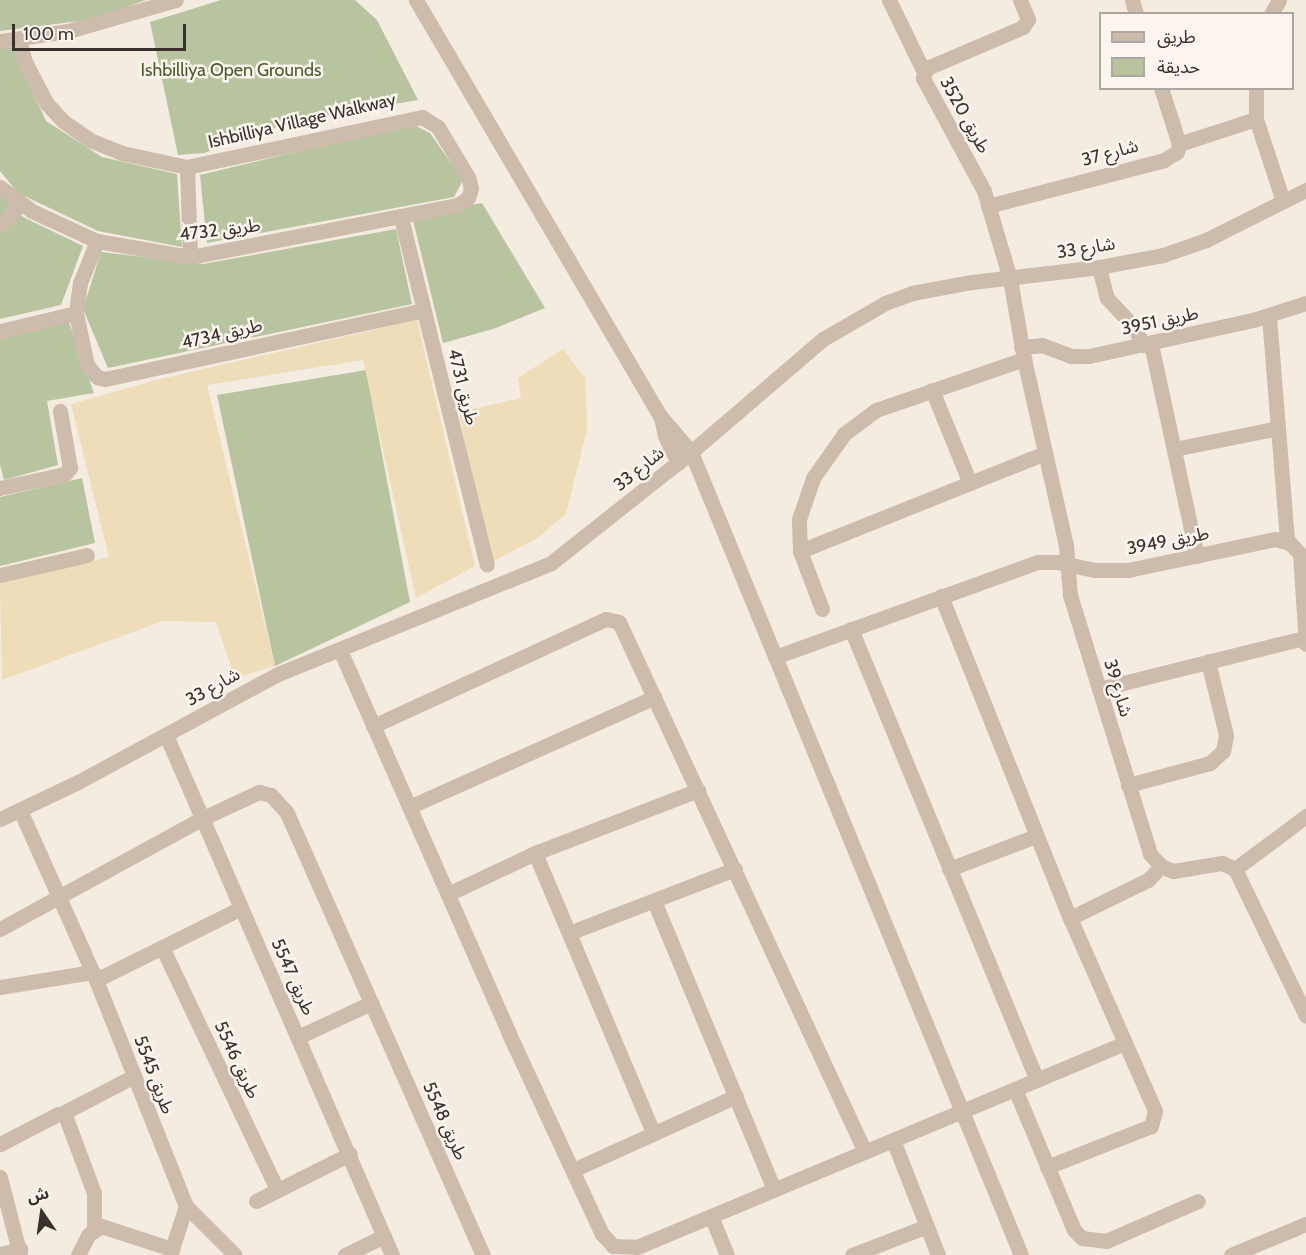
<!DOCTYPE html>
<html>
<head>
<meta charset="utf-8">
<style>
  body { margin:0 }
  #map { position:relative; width:1306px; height:1255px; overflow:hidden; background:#f4ebe1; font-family:Cabin,"Noto Sans Arabic",sans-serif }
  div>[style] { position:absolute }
  .green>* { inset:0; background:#b8c4a0 }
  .sand>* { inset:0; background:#efdcb8 }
  .minor>* { height:15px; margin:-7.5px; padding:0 7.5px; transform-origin:7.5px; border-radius:7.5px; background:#cdbbac }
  span { translate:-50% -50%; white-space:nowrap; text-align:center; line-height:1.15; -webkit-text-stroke:5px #fbf5ee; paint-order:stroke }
  .park-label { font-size:18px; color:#4a5a2e }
  .street-label { font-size:18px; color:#3b302b }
  .legend { position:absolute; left:1099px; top:12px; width:195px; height:78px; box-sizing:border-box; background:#fbf5ee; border:2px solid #aea6a0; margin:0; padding:8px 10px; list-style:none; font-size:18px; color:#3b302b }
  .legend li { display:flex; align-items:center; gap:12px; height:30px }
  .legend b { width:30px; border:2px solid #aea6a0 }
  .north { position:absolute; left:12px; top:1183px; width:60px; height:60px; -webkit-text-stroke:4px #fbf5ee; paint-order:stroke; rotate:347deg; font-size:16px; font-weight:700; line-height:24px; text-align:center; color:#3b302b }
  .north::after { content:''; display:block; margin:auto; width:21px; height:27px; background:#3b302b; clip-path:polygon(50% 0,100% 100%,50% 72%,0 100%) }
  .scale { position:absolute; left:12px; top:24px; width:174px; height:27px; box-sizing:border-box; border:3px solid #3b302b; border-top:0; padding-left:8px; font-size:18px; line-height:21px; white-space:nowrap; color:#3b302b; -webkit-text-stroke:4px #fbf5ee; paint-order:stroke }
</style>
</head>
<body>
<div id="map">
  <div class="green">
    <i style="clip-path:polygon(0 0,146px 0,95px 19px,0 31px)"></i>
    <i style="clip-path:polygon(221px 0,355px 0,377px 20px,418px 100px,295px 121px,204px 153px,178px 155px,150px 22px)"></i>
    <i style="clip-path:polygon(0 48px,13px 48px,46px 121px,102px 157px,177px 174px,182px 247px,98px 231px,18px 193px,0 171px)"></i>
    <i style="clip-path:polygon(412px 124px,430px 133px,463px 180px,454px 197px,207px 243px,200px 175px)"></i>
    <i style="clip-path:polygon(0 193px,23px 217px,83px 246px,61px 305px,0 319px)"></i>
    <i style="clip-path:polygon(482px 203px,545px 308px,493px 329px,443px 343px,412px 216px)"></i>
    <i style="clip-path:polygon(396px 229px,412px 304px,108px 368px,83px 309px,101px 252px,203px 264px)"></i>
    <i style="clip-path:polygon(69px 322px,94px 393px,47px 401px,58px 465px,4px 480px,0 465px,0 334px)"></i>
    <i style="clip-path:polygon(366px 370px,410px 602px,275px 666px,217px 395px)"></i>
    <i style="clip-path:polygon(82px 478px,95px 543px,0 566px,0 497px)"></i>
  </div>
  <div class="sand">
    <i style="clip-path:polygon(417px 320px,475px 566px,416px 598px,363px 360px,207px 385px,275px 666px,235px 678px,216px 622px,163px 621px,2px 680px,0 582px,109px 557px,71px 404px,156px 380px)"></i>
    <i style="clip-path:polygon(563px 349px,585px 378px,587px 429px,566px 514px,537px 538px,487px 565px,459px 412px,521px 398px,518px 378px)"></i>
  </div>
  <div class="minor">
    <i style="left:416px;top:0;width:484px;rotate:59.6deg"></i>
    <i style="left:661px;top:417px;width:46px;rotate:49.4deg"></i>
    <i style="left:691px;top:452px;width:868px;rotate:67.66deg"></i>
    <i style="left:889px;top:0;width:80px;rotate:64.1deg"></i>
    <i style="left:1020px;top:0;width:21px;rotate:67deg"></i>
    <i style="left:1028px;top:19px;width:9px;rotate:122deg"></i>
    <i style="left:1023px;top:27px;width:104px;rotate:156.9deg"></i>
    <i style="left:927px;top:68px;width:11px;rotate:112deg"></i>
    <i style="left:923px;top:78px;width:128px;rotate:61.6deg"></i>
    <i style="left:984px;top:191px;width:92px;rotate:73.5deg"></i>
    <i style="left:1010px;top:279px;width:81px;rotate:80.1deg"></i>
    <i style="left:1024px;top:359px;width:191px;rotate:77.3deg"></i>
    <i style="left:1066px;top:545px;width:50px;rotate:85.4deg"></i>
    <i style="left:1070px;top:595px;width:271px;rotate:72.8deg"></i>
    <i style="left:1150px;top:854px;width:16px;rotate:47deg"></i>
    <i style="left:1161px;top:866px;width:13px;rotate:23deg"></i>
    <i style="left:1173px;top:871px;width:50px;rotate:-9.3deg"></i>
    <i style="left:1222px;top:863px;width:14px;rotate:25deg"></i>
    <i style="left:1235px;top:869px;width:163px;rotate:64.2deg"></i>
    <i style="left:1132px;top:0;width:15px;rotate:74deg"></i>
    <i style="left:1271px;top:14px;width:16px;rotate:-60deg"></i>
    <i style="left:0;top:41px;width:69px;rotate:-8.4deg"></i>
    <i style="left:68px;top:31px;width:112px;rotate:-16deg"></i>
    <i style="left:1256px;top:88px;width:31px;rotate:90deg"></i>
    <i style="left:1256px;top:119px;width:86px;rotate:71.8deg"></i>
    <i style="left:1179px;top:144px;width:81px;rotate:-18deg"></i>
    <i style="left:187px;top:167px;width:90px;rotate:88.1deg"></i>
    <i style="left:0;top:187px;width:40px;rotate:37deg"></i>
    <i style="left:32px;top:211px;width:72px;rotate:24.8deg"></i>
    <i style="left:97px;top:241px;width:94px;rotate:9.8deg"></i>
    <i style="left:190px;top:257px;width:273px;rotate:-11deg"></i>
    <i style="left:458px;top:205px;width:12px;rotate:-35deg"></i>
    <i style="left:468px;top:198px;width:10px;rotate:-73deg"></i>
    <i style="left:471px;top:188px;width:11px;rotate:-105deg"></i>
    <i style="left:468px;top:177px;width:58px;rotate:-121deg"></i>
    <i style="left:438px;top:127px;width:19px;rotate:-148deg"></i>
    <i style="left:422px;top:117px;width:240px;rotate:168deg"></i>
    <i style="left:187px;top:167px;width:66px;rotate:-167.8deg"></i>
    <i style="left:122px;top:153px;width:35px;rotate:-158deg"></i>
    <i style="left:90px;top:140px;width:33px;rotate:-145deg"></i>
    <i style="left:63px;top:121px;width:23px;rotate:-133deg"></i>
    <i style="left:47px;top:104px;width:47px;rotate:-117.6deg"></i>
    <i style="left:25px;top:62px;width:24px;rotate:-105deg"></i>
    <i style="left:988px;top:206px;width:182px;rotate:-14.6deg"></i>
    <i style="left:1164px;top:160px;width:15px;rotate:-32deg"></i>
    <i style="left:1177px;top:152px;width:8px;rotate:-76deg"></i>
    <i style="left:1179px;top:144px;width:59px;rotate:-107.8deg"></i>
    <i style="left:401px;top:218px;width:357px;rotate:76.1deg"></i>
    <i style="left:0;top:226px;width:30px;rotate:-48deg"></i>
    <i style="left:97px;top:241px;width:45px;rotate:112deg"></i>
    <i style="left:80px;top:283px;width:30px;rotate:98deg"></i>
    <i style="left:76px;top:313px;width:53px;rotate:78.1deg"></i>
    <i style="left:87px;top:365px;width:16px;rotate:50deg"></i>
    <i style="left:97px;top:377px;width:8px;rotate:14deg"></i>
    <i style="left:105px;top:379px;width:325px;rotate:-12.2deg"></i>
    <i style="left:1099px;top:267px;width:32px;rotate:76deg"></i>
    <i style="left:1107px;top:298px;width:41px;rotate:47deg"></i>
    <i style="left:1135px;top:328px;width:19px;rotate:65deg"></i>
    <i style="left:0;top:331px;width:78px;rotate:-13.3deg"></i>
    <i style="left:1151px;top:344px;width:217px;rotate:77.8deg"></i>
    <i style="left:1021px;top:347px;width:21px;rotate:-5deg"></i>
    <i style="left:1042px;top:345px;width:31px;rotate:21deg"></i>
    <i style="left:1071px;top:356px;width:18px"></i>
    <i style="left:1089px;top:356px;width:168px;rotate:-12.4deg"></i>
    <i style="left:1253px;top:320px;width:56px;rotate:-17.8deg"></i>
    <i style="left:932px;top:390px;width:100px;rotate:67.8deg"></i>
    <i style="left:661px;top:417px;width:19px;rotate:78deg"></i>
    <i style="left:665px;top:436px;width:30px;rotate:64deg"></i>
    <i style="left:1278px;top:428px;width:113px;rotate:85.4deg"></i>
    <i style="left:1174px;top:449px;width:106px;rotate:-11.4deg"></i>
    <i style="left:1278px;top:428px;width:112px;rotate:-94.6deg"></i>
    <i style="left:0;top:488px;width:66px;rotate:-12.2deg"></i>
    <i style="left:65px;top:474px;width:8px;rotate:-50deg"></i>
    <i style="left:70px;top:468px;width:58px;rotate:-100deg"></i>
    <i style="left:800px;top:551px;width:264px;rotate:-21.8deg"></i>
    <i style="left:0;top:575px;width:89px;rotate:-12.9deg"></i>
    <i style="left:941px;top:596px;width:347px;rotate:68.2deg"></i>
    <i style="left:1070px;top:918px;width:211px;rotate:66.2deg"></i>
    <i style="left:1155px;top:1111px;width:16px;rotate:105deg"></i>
    <i style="left:1151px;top:1126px;width:112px;rotate:158.5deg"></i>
    <i style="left:822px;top:609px;width:62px;rotate:-110.8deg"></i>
    <i style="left:800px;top:551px;width:32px;rotate:-92deg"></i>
    <i style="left:799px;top:519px;width:43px;rotate:-71.1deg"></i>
    <i style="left:813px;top:478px;width:54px;rotate:-54.8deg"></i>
    <i style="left:844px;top:434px;width:40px;rotate:-37deg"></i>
    <i style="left:876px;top:410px;width:157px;rotate:-19deg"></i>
    <i style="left:851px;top:629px;width:488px;rotate:67.6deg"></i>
    <i style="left:340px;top:650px;width:420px;rotate:66.2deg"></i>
    <i style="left:509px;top:1034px;width:221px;rotate:65.1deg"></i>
    <i style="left:602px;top:1234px;width:16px;rotate:47deg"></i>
    <i style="left:613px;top:1246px;width:24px;rotate:2deg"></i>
    <i style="left:637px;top:1247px;width:529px;rotate:-22.69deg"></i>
    <i style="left:775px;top:657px;width:279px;rotate:-19.9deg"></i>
    <i style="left:1037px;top:562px;width:20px"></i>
    <i style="left:1057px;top:562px;width:40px;rotate:12deg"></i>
    <i style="left:1096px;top:570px;width:32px"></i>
    <i style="left:1128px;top:570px;width:150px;rotate:-11.9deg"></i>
    <i style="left:1275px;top:539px;width:16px;rotate:15deg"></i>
    <i style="left:1290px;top:543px;width:15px;rotate:48deg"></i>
    <i style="left:1300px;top:554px;width:90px;rotate:86.2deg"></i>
    <i style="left:1099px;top:689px;width:211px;rotate:-14deg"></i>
    <i style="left:373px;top:726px;width:256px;rotate:-24.7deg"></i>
    <i style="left:606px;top:619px;width:13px;rotate:13deg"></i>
    <i style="left:619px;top:622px;width:584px;rotate:65.1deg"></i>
    <i style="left:166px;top:735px;width:567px;rotate:66.51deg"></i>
    <i style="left:1128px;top:785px;width:85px;rotate:-15deg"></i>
    <i style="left:1210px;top:763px;width:18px;rotate:-43deg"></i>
    <i style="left:1223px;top:751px;width:16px;rotate:-79deg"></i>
    <i style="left:1226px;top:735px;width:76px;rotate:-103.7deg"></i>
    <i style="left:409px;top:807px;width:269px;rotate:-24.1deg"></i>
    <i style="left:20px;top:810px;width:186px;rotate:65.9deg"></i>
    <i style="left:96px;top:980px;width:243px;rotate:68.3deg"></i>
    <i style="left:186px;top:1206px;width:69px;rotate:45deg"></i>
    <i style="left:0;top:819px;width:86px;rotate:-25.4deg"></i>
    <i style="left:78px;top:782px;width:227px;rotate:-28.4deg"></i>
    <i style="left:278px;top:674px;width:295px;rotate:-22.1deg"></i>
    <i style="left:551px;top:563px;width:179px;rotate:-38.4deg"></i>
    <i style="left:691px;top:452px;width:174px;rotate:-40.6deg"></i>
    <i style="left:823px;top:339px;width:72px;rotate:-30.1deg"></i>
    <i style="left:885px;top:303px;width:29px;rotate:-20deg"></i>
    <i style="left:912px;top:293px;width:61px;rotate:-10.4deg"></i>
    <i style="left:972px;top:282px;width:128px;rotate:-6.7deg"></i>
    <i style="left:1099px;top:267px;width:65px;rotate:-10.6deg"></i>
    <i style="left:1163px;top:255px;width:46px;rotate:-19.2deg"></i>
    <i style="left:1206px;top:240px;width:112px;rotate:-26.6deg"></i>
    <i style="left:535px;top:853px;width:303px;rotate:67.1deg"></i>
    <i style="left:949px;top:869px;width:93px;rotate:-20.8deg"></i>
    <i style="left:1235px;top:869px;width:89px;rotate:-36.7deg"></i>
    <i style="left:448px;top:894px;width:96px;rotate:-25.2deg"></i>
    <i style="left:535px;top:853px;width:175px;rotate:-21.1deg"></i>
    <i style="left:654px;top:901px;width:312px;rotate:67.4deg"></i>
    <i style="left:1070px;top:918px;width:87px;rotate:-26deg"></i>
    <i style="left:1148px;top:880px;width:19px;rotate:-47deg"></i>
    <i style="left:0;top:929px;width:231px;rotate:-28.7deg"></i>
    <i style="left:203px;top:818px;width:62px;rotate:-24.9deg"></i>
    <i style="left:259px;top:792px;width:12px;rotate:14deg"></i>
    <i style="left:271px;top:795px;width:24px;rotate:48deg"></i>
    <i style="left:287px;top:813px;width:484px;rotate:66.1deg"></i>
    <i style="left:569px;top:933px;width:178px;rotate:-21.1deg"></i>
    <i style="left:162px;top:947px;width:268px;rotate:64.6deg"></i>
    <i style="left:96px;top:980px;width:162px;rotate:-26.4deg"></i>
    <i style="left:0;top:987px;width:94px;rotate:-9.2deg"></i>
    <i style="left:298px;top:1037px;width:81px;rotate:-25deg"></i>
    <i style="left:1015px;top:1089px;width:153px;rotate:67.3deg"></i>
    <i style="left:1074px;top:1230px;width:11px;rotate:45deg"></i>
    <i style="left:1082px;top:1238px;width:24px;rotate:7deg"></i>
    <i style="left:1106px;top:1241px;width:100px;rotate:-23.5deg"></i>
    <i style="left:63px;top:1113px;width:80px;rotate:-27.5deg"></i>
    <i style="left:893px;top:1140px;width:123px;rotate:68.6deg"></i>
    <i style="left:0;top:1144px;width:65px;rotate:-27.3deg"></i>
    <i style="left:58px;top:1114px;width:7px;rotate:8deg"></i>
    <i style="left:65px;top:1115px;width:83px;rotate:69.6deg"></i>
    <i style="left:94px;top:1193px;width:36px;rotate:90deg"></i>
    <i style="left:573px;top:1170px;width:179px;rotate:-24.4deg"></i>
    <i style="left:0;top:1177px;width:81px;rotate:75.6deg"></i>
    <i style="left:256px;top:1201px;width:105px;rotate:-26.6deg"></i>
    <i style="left:711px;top:1216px;width:42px;rotate:67.7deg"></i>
    <i style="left:0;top:1254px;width:21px;rotate:-14deg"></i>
    <i style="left:78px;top:1255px;width:22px;rotate:-63deg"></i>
    <i style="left:88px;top:1235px;width:16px;rotate:-35deg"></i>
    <i style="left:101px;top:1226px;width:75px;rotate:17.9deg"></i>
    <i style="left:170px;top:1255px;width:52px;rotate:-71.9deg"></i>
    <i style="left:345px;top:1255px;width:43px;rotate:-26deg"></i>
    <i style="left:852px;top:1255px;width:80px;rotate:-21.1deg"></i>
    <i style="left:1231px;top:1255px;width:81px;rotate:-22.5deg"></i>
  </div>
  <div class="park-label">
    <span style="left:231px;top:70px">Ishbilliya Open Grounds</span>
  </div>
  <div class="street-label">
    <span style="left:965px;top:115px;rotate:61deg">طريق 3520</span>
    <span style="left:302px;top:121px;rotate:-13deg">Ishbilliya Village Walkway</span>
    <span style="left:1110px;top:153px;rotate:-15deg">شارع 37</span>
    <span style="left:220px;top:230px;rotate:-7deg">طريق 4732</span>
    <span style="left:1086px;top:248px;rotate:-9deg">شارع 33</span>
    <span style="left:1160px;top:321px;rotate:-12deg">طريق 3951</span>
    <span style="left:222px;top:334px;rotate:-13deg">طريق 4734</span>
    <span style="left:463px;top:387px;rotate:76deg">طريق 4731</span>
    <span style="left:639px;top:469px;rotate:-39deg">شارع 33</span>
    <span style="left:1168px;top:541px;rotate:-11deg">طريق 3949</span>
    <span style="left:213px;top:687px;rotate:-29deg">شارع 33</span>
    <span style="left:1118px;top:688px;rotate:73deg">شارع 39</span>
    <span style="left:293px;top:977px;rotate:66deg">طريق 5547</span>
    <span style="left:237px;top:1060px;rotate:65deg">طريق 5546</span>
    <span style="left:154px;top:1075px;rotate:69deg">طريق 5545</span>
    <span style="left:445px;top:1121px;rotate:66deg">طريق 5548</span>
  </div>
  <ul class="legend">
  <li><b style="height:8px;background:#cdbbac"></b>طريق</li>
  <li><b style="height:16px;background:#b8c4a0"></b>حديقة</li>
  </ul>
  <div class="north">ش</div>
  <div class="scale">100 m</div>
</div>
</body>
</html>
